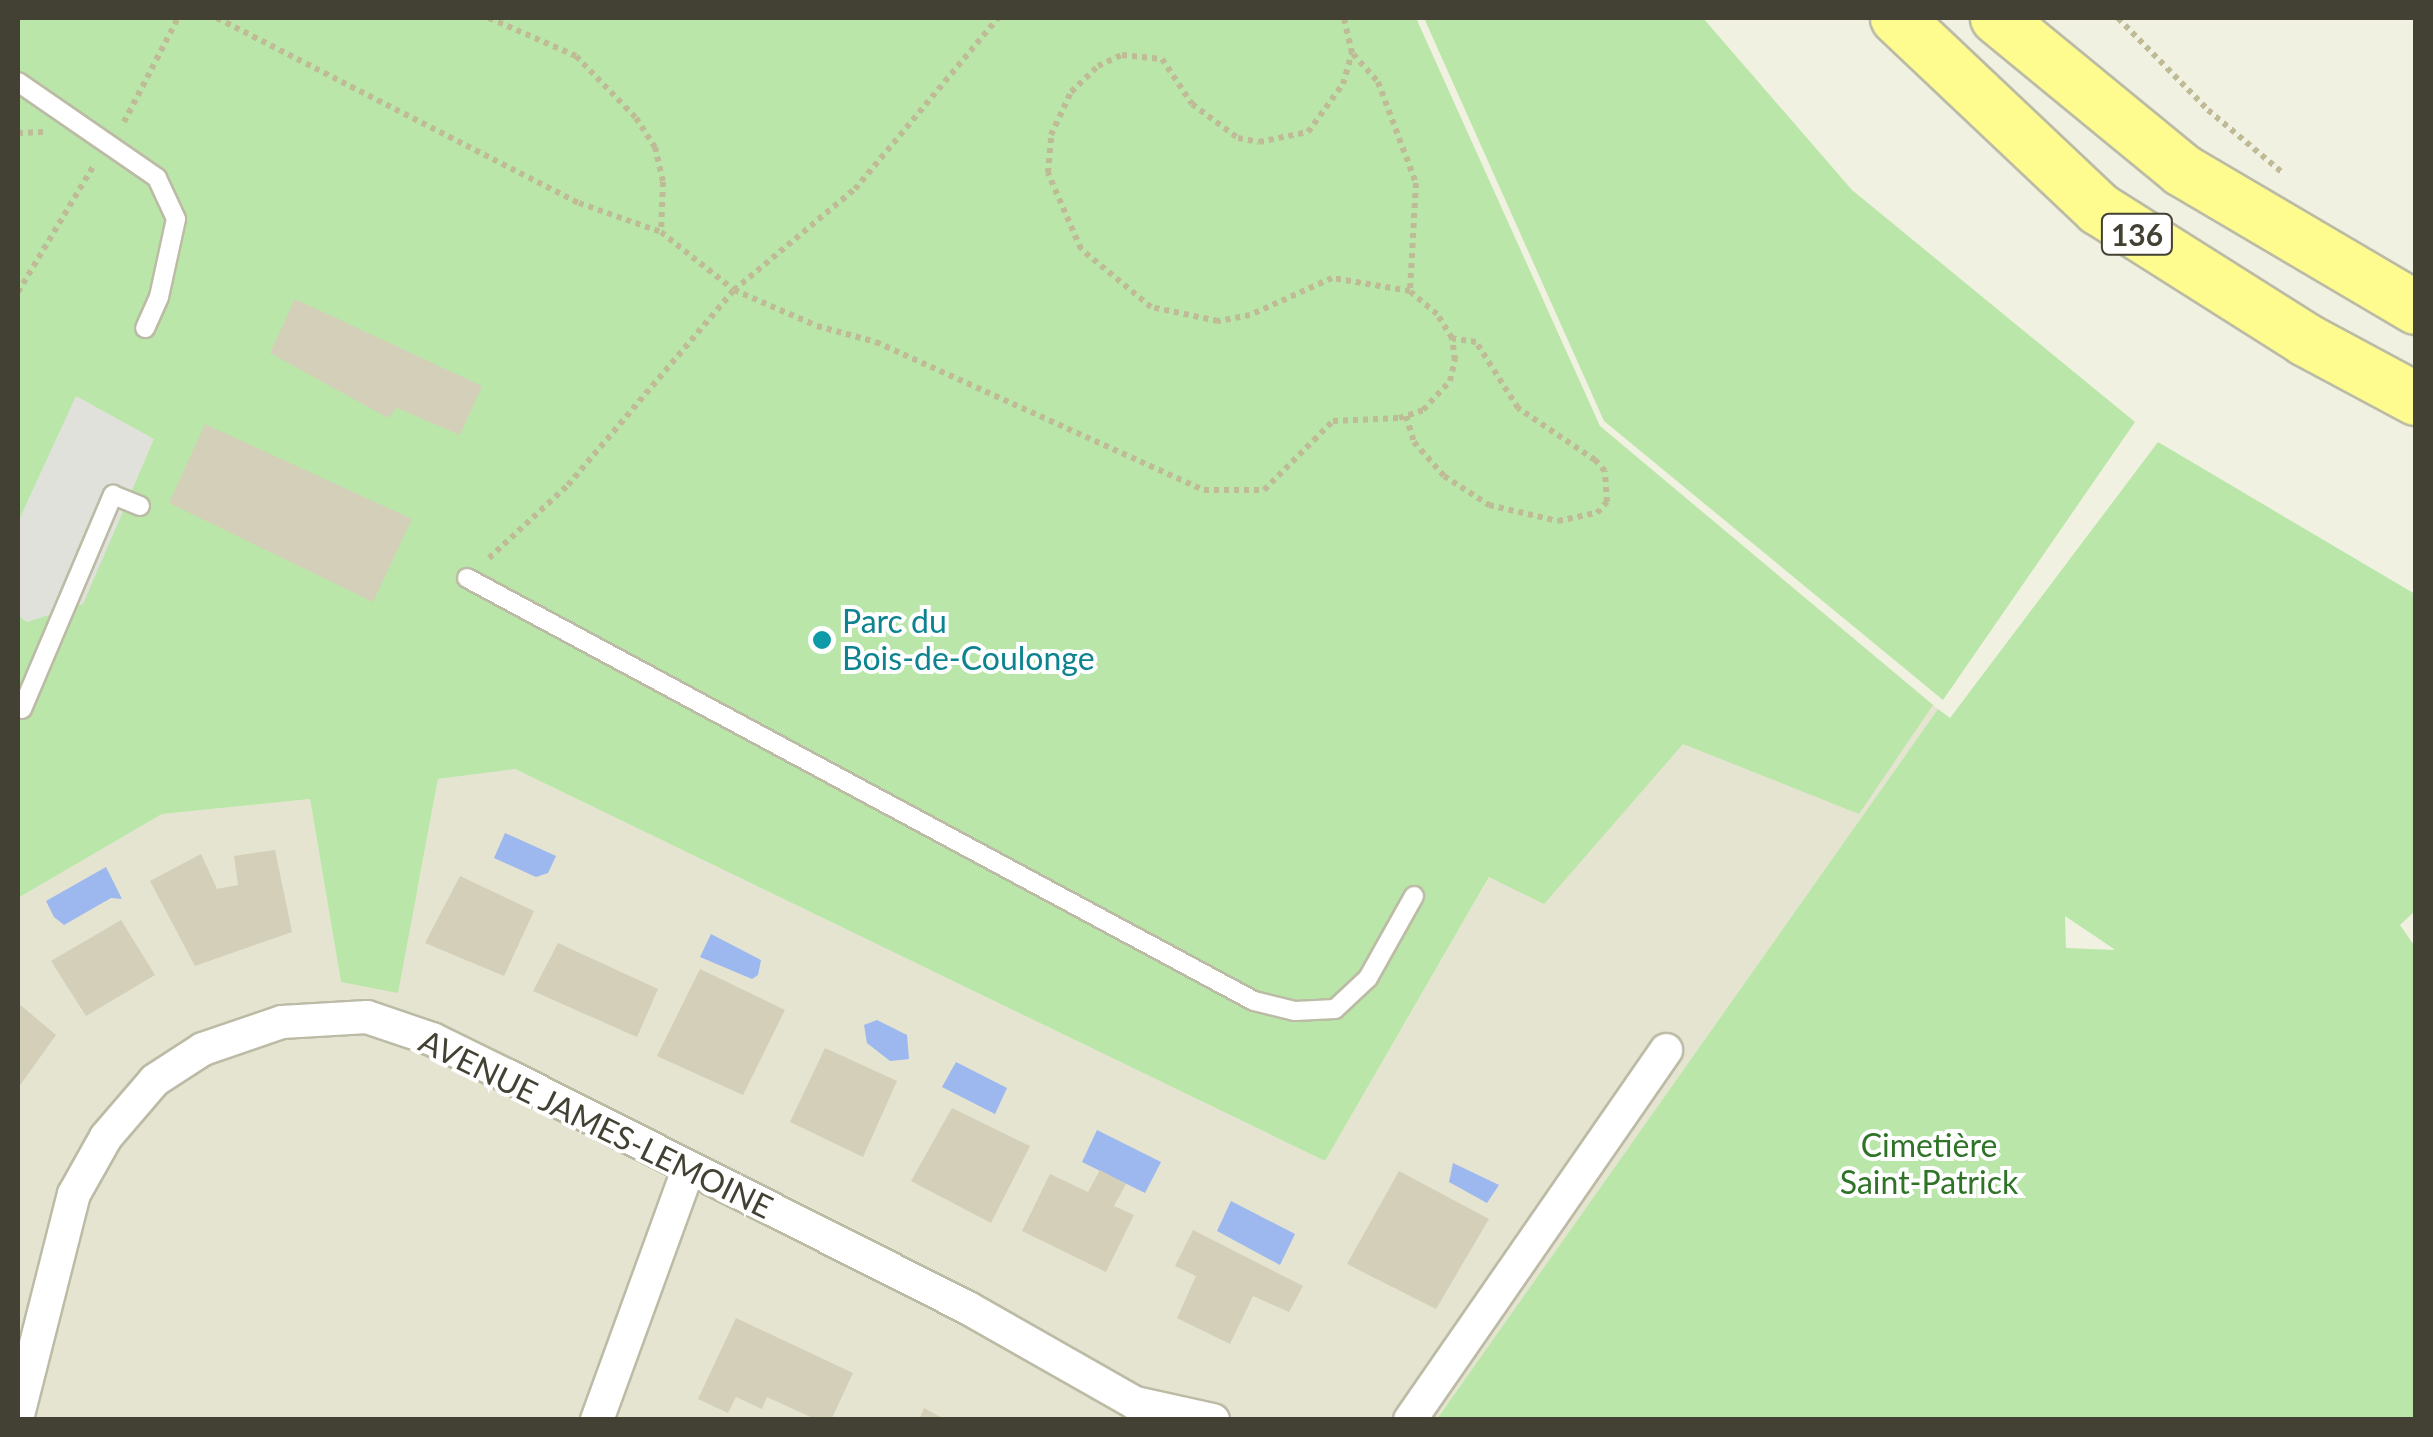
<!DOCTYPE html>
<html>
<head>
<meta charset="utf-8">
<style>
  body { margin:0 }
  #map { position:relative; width:2433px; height:1437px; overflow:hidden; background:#f1f1e2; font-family:Lato,sans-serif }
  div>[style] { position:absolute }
  .residential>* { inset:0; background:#e5e4d0 }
  .green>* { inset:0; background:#bbe6aa }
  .parking>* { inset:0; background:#e1e1db }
  .water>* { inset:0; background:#9db7ef }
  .building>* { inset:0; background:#d3cfb8 }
  .path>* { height:6px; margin-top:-3px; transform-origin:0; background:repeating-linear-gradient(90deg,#bebb96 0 5px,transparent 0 10px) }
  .roads { filter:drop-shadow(2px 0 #bcbba5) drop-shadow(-2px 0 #bcbba5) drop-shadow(0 2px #bcbba5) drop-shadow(0 -2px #bcbba5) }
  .service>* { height:18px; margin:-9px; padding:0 9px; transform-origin:9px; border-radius:9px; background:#fff }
  .minor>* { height:32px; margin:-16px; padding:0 16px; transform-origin:16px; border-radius:16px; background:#fff }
  .primary>* { height:52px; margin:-26px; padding:0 26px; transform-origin:26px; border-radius:26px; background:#fefc8f }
  .dots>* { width:28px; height:28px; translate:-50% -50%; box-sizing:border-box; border:5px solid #fff; border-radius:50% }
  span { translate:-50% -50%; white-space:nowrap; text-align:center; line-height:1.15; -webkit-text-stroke:8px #fff; paint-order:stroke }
  .shield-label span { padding:2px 8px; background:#fff; border:2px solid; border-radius:8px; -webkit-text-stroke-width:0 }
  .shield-label { font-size:30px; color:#434133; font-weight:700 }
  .culture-label { font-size:32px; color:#0d838f }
  .left { translate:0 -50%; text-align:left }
  .street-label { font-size:32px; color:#434133 }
  .park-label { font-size:32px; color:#2f7327 }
  .frame { position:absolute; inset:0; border:20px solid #434133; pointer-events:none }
</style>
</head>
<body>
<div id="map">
  <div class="residential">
    <i style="clip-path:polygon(1701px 511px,1938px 709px,1437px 1419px,18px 1419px,18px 898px,162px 814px,310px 799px,341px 982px,418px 887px,438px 779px,515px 769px,1325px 1161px)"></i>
  </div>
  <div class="green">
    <i style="clip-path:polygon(18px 18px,1416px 18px,1600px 426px,1933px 705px,1859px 814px,1683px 744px,1544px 904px,1489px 877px,1325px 1161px,515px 769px,438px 779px,398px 993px,341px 982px,310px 799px,162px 814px,18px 898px)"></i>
    <i style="clip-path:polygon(1424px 18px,1703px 18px,1852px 190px,2135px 422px,1943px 700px,1604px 421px)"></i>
    <i style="clip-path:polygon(evenodd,2158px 442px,2415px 594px,2415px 911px,2400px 925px,2416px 948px,2415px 1419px,1437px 1419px,1938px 709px,1950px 718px,2158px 442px,2065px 916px,2114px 949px,2114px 950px,2066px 948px,2065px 916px)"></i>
  </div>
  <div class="parking">
    <i style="clip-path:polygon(76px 396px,154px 439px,83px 604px,27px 622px,18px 616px,18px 522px)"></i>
  </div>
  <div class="water">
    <i style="clip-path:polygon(505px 833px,556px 856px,548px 873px,536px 877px,494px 858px)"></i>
    <i style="clip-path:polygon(106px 867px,122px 899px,111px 898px,64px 925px,54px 917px,46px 901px)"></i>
    <i style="clip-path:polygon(711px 934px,761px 960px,758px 975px,752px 979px,700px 957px)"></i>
    <i style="clip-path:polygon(877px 1020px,907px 1035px,909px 1059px,890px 1061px,867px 1043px,864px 1025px)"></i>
    <i style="clip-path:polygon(956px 1062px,1007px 1088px,995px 1114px,942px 1087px)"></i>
    <i style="clip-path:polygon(1097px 1130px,1161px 1162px,1145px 1193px,1082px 1162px)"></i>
    <i style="clip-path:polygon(1453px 1163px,1499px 1185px,1487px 1203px,1449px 1182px)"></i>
    <i style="clip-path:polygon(1231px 1201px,1295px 1234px,1280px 1265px,1217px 1231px)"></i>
  </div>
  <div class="building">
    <i style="clip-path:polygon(295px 299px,482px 386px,460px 435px,397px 408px,388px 418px,270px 353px)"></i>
    <i style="clip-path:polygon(205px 424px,412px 519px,373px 602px,169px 503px)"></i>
    <i style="clip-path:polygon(275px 850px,292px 932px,195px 966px,150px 881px,201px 854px,217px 889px,238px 885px,234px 856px)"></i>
    <i style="clip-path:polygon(460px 876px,534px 911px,504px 976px,425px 943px)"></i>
    <i style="clip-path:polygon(121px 920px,155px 975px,86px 1016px,51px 961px)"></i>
    <i style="clip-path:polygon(558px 943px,658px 989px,637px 1037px,533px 991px)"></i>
    <i style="clip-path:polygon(700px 969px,785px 1010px,743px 1095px,657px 1056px)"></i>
    <i style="clip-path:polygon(18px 1003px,56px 1035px,18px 1088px)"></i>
    <i style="clip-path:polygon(825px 1048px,897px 1081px,863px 1157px,790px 1122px)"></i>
    <i style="clip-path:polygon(952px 1108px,1030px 1146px,991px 1223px,911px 1181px)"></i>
    <i style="clip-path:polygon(1100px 1170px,1126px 1184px,1114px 1206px,1134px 1215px,1106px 1272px,1022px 1231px,1050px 1174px,1088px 1192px)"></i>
    <i style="clip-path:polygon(1399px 1171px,1489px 1219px,1436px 1309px,1347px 1264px)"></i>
    <i style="clip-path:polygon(1193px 1230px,1303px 1286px,1289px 1312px,1253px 1296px,1230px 1344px,1177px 1318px,1196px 1276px,1175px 1266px)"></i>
    <i style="clip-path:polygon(736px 1318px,853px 1373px,831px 1420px,817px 1420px,767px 1397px,762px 1409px,736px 1397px,728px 1413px,698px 1399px)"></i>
    <i style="clip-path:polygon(924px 1408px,946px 1420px,919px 1420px)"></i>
  </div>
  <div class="path">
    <i style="left:217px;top:18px;width:407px;rotate:27.1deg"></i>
    <i style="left:579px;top:203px;width:87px;rotate:19.5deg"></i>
    <i style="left:661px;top:232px;width:93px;rotate:38.5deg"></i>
    <i style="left:734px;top:290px;width:158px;rotate:-39.9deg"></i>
    <i style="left:855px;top:189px;width:223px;rotate:-50.1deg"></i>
    <i style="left:489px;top:18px;width:95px;rotate:23.6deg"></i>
    <i style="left:576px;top:56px;width:86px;rotate:45.9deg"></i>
    <i style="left:636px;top:118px;width:35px;rotate:57deg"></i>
    <i style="left:655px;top:147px;width:36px;rotate:77deg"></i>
    <i style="left:663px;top:182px;width:50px;rotate:92.3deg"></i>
    <i style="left:2118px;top:18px;width:129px;rotate:45.6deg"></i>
    <i style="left:2208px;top:110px;width:99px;rotate:40.1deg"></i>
    <i style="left:1353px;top:54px;width:38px;rotate:48deg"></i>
    <i style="left:1378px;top:82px;width:108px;rotate:69.4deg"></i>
    <i style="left:1416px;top:183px;width:108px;rotate:93.2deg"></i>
    <i style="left:124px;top:122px;width:117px;rotate:-62.6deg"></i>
    <i style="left:18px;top:133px;width:26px;rotate:-2deg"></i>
    <i style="left:18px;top:292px;width:148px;rotate:-59.1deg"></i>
    <i style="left:1406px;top:416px;width:27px;rotate:73deg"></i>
    <i style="left:1414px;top:442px;width:45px;rotate:48.6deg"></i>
    <i style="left:1444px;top:476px;width:54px;rotate:32.8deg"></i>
    <i style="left:1489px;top:505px;width:71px;rotate:13.1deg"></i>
    <i style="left:1558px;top:521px;width:40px;rotate:-12deg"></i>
    <i style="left:1597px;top:513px;width:15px;rotate:-48deg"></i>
    <i style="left:1607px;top:502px;width:31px;rotate:-94deg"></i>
    <i style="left:1605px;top:471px;width:15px;rotate:-132deg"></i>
    <i style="left:1595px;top:460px;width:93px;rotate:-146deg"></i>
    <i style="left:1518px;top:408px;width:78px;rotate:-122.5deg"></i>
    <i style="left:1476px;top:342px;width:24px;rotate:-171deg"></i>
    <i style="left:489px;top:558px;width:108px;rotate:-42.7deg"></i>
    <i style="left:568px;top:485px;width:256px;rotate:-49.6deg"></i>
    <i style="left:734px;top:290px;width:90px;rotate:23.4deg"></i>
    <i style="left:817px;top:326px;width:61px;rotate:15.2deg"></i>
    <i style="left:876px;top:342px;width:360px;rotate:24.3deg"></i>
    <i style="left:1204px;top:490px;width:60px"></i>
    <i style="left:1264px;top:490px;width:98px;rotate:-45deg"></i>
    <i style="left:1333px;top:421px;width:66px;rotate:-2.6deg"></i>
    <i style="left:1399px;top:418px;width:25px;rotate:-18deg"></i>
    <i style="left:1423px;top:410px;width:40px;rotate:-47deg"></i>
    <i style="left:1450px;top:381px;width:22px;rotate:-77deg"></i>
    <i style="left:1455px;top:360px;width:22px;rotate:-98deg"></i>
    <i style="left:1452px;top:338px;width:28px;rotate:-122deg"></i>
    <i style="left:1437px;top:314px;width:35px;rotate:-140deg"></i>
    <i style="left:1410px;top:291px;width:79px;rotate:-170.5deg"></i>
    <i style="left:1332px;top:278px;width:90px;rotate:155.7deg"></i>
    <i style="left:1250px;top:315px;width:33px;rotate:169deg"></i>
    <i style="left:1218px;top:321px;width:68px;rotate:-168.2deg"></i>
    <i style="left:1151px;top:307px;width:91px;rotate:-140.4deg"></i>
    <i style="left:1081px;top:249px;width:83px;rotate:-113.5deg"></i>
    <i style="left:1048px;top:173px;width:38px;rotate:-85deg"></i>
    <i style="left:1051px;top:135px;width:47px;rotate:-65.1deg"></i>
    <i style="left:1071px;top:92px;width:37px;rotate:-44deg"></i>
    <i style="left:1098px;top:66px;width:26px;rotate:-25deg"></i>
    <i style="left:1122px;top:55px;width:40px;rotate:5.7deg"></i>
    <i style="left:1162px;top:59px;width:54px;rotate:56.3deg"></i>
    <i style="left:1192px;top:104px;width:57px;rotate:36.5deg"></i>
    <i style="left:1238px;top:138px;width:21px;rotate:11deg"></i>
    <i style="left:1259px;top:142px;width:50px;rotate:-11.5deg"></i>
    <i style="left:1308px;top:132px;width:59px;rotate:-53.9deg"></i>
    <i style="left:1343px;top:84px;width:32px;rotate:-74deg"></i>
    <i style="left:1352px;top:53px;width:36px;rotate:-103deg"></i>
  </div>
  <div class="roads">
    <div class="service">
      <i style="left:18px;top:82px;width:169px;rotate:34.6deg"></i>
      <i style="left:157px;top:178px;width:45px;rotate:65.1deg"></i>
      <i style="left:176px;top:219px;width:80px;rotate:102.3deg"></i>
      <i style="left:159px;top:297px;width:34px;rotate:114deg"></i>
      <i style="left:467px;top:578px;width:893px;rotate:28.26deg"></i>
      <i style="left:1254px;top:1001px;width:42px;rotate:13.7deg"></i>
      <i style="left:1295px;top:1011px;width:40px;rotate:-2.9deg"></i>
      <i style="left:1335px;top:1009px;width:45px;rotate:-43.2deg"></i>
      <i style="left:1368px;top:978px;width:94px;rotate:-60.7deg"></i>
      <i style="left:22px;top:709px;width:233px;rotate:-67deg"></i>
      <i style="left:113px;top:495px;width:29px;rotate:22deg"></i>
    </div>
    <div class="minor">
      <i style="left:18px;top:1415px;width:228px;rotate:-75.8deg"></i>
      <i style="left:74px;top:1194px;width:65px;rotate:-60.7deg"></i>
      <i style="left:106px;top:1137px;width:75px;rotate:-49.3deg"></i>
      <i style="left:155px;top:1080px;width:57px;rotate:-32.9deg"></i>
      <i style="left:203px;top:1049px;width:83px;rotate:-18.9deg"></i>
      <i style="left:282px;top:1022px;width:85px;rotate:-3.4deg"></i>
      <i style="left:367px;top:1017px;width:69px;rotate:18.7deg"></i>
      <i style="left:432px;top:1039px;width:85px;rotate:26deg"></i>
      <i style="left:508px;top:1076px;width:515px;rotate:26.76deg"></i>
      <i style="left:968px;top:1308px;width:192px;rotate:29.6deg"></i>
      <i style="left:1135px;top:1403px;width:80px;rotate:12.3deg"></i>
      <i style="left:597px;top:1420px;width:266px;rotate:-70deg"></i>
      <i style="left:1410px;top:1420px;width:450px;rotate:-55.3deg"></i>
    </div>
    <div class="primary">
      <i style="left:1897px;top:18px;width:278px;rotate:43.4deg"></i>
      <i style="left:2099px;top:209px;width:245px;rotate:32.3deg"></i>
      <i style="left:2306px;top:340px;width:125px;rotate:28.2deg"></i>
      <i style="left:1997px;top:18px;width:239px;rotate:39.4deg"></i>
      <i style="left:2182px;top:170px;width:272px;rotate:30.5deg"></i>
    </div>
  </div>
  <div class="dots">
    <i style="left:822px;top:640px;background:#0f9aa8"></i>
  </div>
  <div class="shield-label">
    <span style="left:2137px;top:234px">136</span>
  </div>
  <div class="culture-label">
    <span class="left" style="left:842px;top:640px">Parc du<br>Bois-de-Coulonge</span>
  </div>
  <div class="street-label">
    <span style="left:596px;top:1124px;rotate:26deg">AVENUE JAMES-LEMOINE</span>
  </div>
  <div class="park-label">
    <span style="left:1929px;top:1164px">Cimetière<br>Saint-Patrick</span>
  </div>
  <div class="frame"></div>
</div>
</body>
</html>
